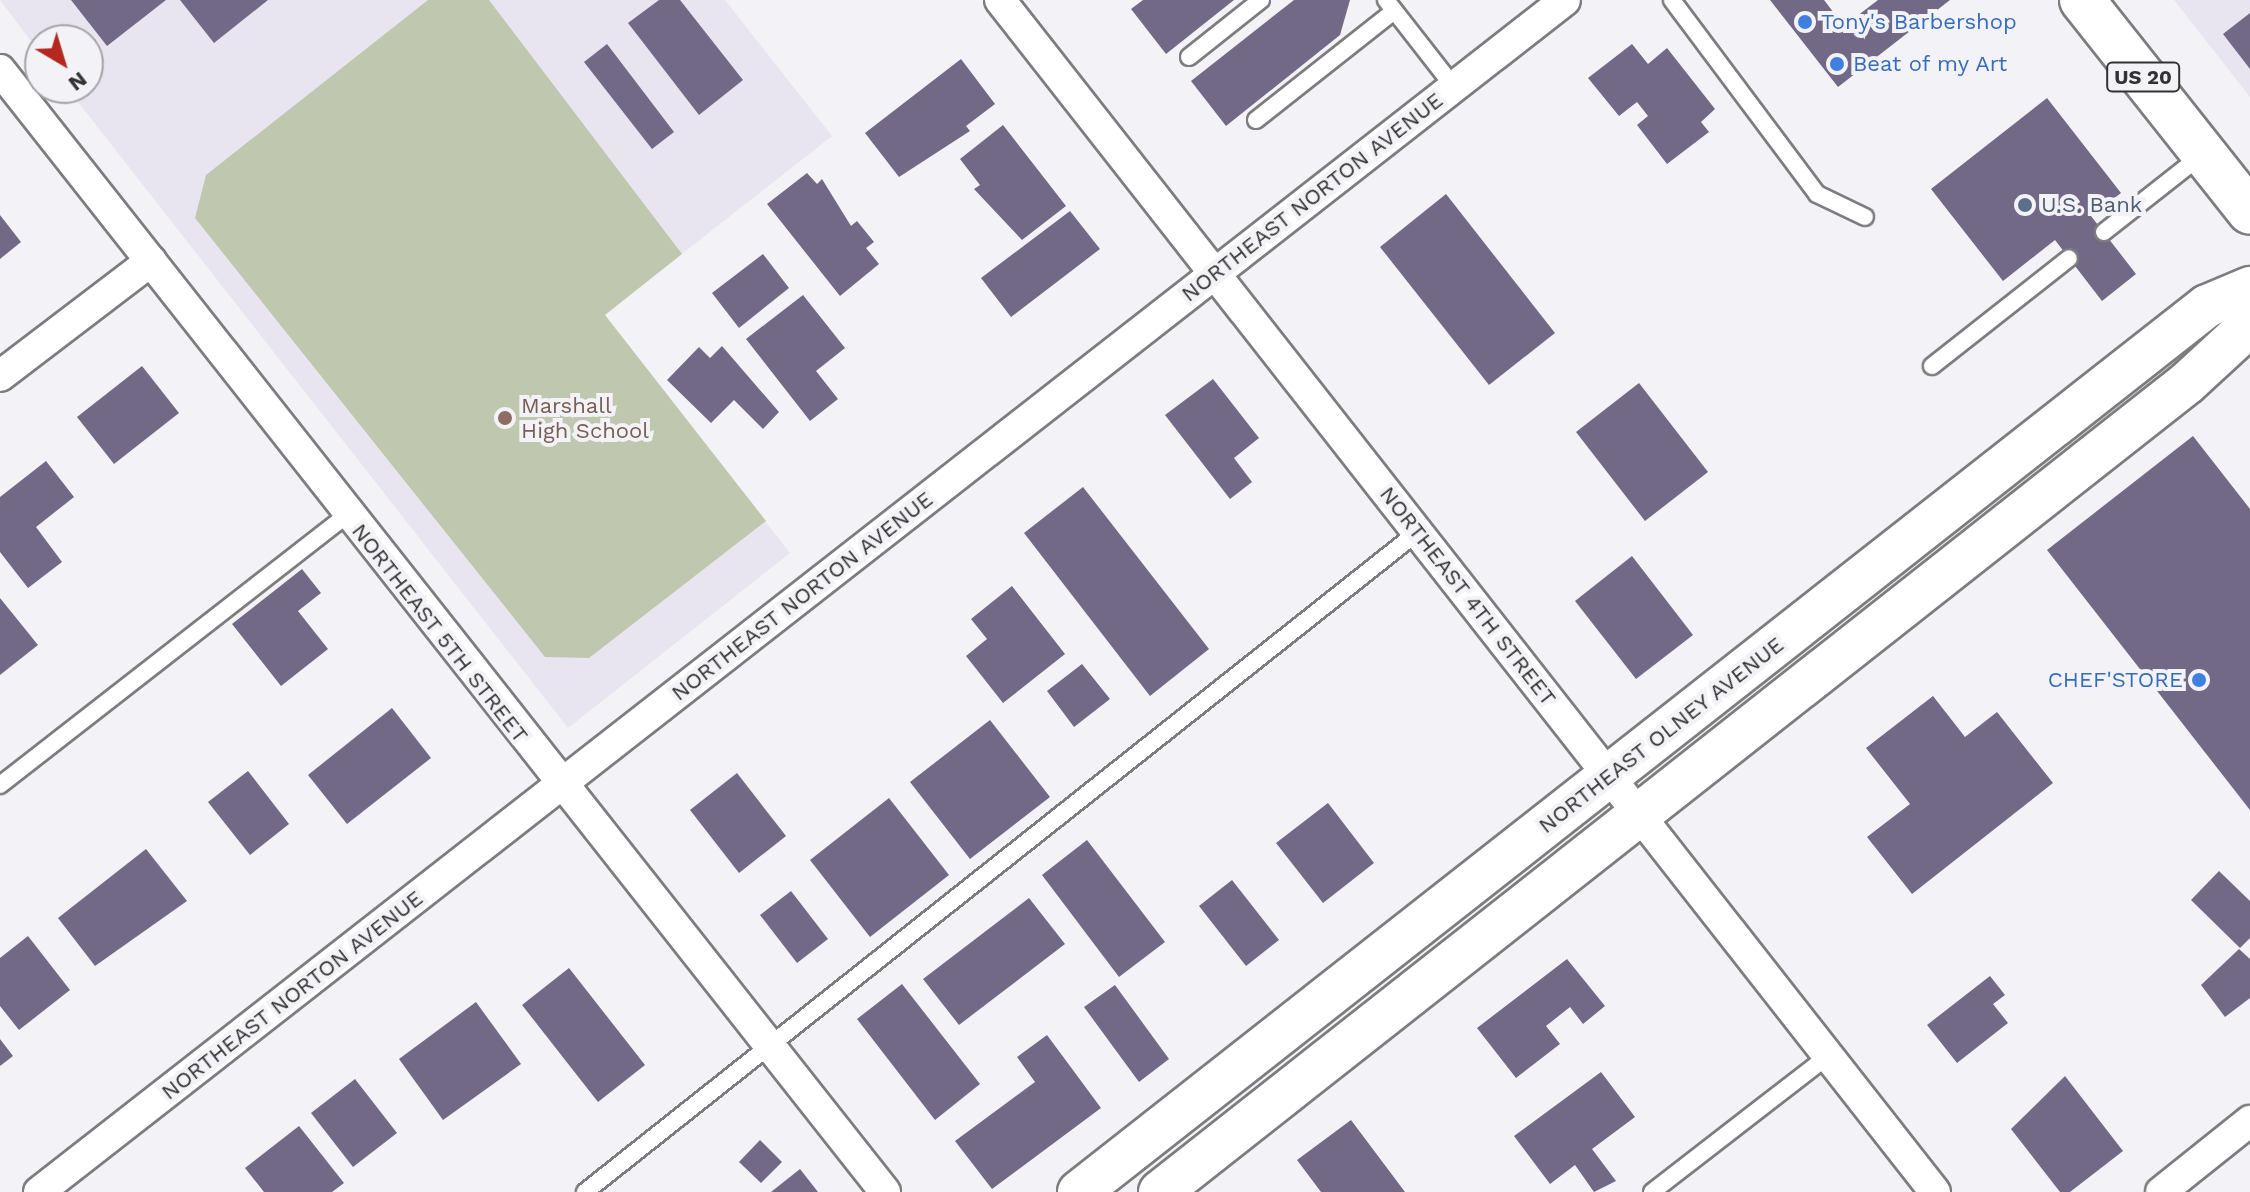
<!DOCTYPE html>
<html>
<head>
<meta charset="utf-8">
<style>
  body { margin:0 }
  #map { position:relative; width:2250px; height:1192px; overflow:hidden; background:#f3f2f6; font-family:"Work Sans",sans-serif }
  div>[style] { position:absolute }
  .built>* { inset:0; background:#e8e5f0 }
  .green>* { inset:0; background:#bfc8af }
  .building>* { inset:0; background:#726987 }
  .roads { filter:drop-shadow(2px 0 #7d7c7f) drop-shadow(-2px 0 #7d7c7f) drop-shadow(0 2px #7d7c7f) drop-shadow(0 -2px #7d7c7f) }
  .service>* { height:16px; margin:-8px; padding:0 8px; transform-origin:8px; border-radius:8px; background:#fff }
  .minor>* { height:30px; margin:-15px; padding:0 15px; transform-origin:15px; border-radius:15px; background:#fff }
  .secondary>* { height:42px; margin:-21px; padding:0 21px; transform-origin:21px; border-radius:21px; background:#fff }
  .primary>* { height:44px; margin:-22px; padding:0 22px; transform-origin:22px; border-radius:22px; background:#fff }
  .dots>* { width:22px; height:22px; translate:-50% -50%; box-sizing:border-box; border:4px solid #f3f2f6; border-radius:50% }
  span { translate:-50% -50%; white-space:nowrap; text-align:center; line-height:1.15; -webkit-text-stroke:8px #f3f2f6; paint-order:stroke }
  .shield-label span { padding:2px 6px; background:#f3f2f6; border:2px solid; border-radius:6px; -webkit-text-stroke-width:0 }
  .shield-label { font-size:20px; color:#323233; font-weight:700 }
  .shop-label { font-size:22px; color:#366cbe }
  .left { translate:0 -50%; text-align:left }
  .right { translate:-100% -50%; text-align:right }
  .street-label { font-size:22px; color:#323233 }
  .service-label { font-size:22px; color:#4e5e75 }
  .education-label { font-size:22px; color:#785e54 }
  .north { position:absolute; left:24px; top:24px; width:80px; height:80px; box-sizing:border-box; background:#f3f2f6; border:2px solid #a6a5a8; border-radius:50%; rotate:142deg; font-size:22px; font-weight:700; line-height:32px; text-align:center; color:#323233 }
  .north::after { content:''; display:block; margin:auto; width:28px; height:36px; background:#b62720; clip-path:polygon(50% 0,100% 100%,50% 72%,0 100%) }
</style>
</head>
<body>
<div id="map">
  <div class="built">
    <i style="clip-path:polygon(725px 0,832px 136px,604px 315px,790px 553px,568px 728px,67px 88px,88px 88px,88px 40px,40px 40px,40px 53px,0 0)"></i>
    <i style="clip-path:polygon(2174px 0,2250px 0,2250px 97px)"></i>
  </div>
  <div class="green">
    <i style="clip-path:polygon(428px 0,489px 0,682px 254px,605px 315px,766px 521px,589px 658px,545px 657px,195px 218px,206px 175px)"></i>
  </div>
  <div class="building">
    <i style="clip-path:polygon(71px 0,166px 0,107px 46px)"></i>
    <i style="clip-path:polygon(180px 0,268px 0,214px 43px)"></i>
    <i style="clip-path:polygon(659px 0,680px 0,743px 80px,699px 115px,628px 23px)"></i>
    <i style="clip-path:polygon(1143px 0,1234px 0,1166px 54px,1131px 9px)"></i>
    <i style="clip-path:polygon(1294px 0,1350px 0,1340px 35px,1226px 126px,1191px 81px)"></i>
    <i style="clip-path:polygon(1770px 0,1824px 0,1844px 26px,1878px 0,1950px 0,1838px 87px)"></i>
    <i style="clip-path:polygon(2250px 13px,2250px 69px,2223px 34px)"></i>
    <i style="clip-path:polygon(607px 44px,674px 132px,652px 149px,584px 62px)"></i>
    <i style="clip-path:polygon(1632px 44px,1648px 64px,1667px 48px,1715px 109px,1701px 122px,1709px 132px,1667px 164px,1637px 125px,1648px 116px,1637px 102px,1619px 116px,1588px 78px)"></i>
    <i style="clip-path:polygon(961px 59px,995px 104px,966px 126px,970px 131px,899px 177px,865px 133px)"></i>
    <i style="clip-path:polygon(2047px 98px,2121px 193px,2091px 216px,2136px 274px,2102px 301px,2055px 240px,2003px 281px,1931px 189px)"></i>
    <i style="clip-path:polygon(1003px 125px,1066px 206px,1022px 240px,974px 189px,980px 185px,960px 159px)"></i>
    <i style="clip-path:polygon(807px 173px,817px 184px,822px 179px,851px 226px,857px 221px,874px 242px,866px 248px,879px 264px,840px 296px,767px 204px)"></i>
    <i style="clip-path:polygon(1446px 194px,1555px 333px,1489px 385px,1380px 247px)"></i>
    <i style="clip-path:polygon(1070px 211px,1100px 249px,1011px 317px,981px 278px)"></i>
    <i style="clip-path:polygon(0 215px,21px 242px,0 259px)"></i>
    <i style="clip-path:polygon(763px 254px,789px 288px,739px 328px,712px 293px)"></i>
    <i style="clip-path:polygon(803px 295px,845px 348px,816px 371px,838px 399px,810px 421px,746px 339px)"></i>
    <i style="clip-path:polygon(722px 346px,779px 412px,763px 429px,734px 400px,711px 423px,667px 380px,699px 347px,710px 358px)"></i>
    <i style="clip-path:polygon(142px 366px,179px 413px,114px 464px,77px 417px)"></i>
    <i style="clip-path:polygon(1213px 379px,1259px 438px,1234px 458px,1252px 482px,1230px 499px,1165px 415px)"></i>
    <i style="clip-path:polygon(1639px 383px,1708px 472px,1645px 521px,1576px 432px)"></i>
    <i style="clip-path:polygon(2193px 436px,2250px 509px,2250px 810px,2047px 550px)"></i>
    <i style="clip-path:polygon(46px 461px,74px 497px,36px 527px,62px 562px,28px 588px,0 552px,0 497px)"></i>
    <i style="clip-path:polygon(1083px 487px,1209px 649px,1150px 696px,1024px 533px)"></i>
    <i style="clip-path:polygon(1632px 556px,1693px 635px,1636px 679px,1575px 601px)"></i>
    <i style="clip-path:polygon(302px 569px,321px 593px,298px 611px,328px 649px,281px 686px,232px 624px)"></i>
    <i style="clip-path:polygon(1012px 586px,1065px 654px,1003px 703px,966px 656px,987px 639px,971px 619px)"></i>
    <i style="clip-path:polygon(0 598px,38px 645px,0 675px)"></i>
    <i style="clip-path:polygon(1082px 664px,1110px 699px,1074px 727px,1047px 691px)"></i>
    <i style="clip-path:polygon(1933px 696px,1965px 737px,1997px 712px,2053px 783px,1912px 894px,1867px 837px,1910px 804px,1866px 748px)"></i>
    <i style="clip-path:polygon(392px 708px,431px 758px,347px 824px,308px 775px)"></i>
    <i style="clip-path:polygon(990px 720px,1050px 797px,970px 859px,910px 782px)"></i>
    <i style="clip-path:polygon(248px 771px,289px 824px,250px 855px,208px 802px)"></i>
    <i style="clip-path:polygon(737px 773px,786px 836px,739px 873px,690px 810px)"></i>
    <i style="clip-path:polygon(889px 798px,949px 875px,870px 937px,810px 860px)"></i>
    <i style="clip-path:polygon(1328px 803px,1374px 863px,1323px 903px,1276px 843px)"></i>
    <i style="clip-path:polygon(1087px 840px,1165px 942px,1119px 977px,1042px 875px)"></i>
    <i style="clip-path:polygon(146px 849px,187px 901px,95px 966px,58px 918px)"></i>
    <i style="clip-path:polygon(2219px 871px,2250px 901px,2250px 938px,2240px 948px,2191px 900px)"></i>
    <i style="clip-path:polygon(1232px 880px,1279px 940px,1246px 966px,1199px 906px)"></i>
    <i style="clip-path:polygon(791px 891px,828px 939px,797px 963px,760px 915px)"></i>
    <i style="clip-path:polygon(1029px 898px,1065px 944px,959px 1025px,923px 979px)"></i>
    <i style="clip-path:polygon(28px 936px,70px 990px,19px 1030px,0 1006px,0 958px)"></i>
    <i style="clip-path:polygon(2239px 949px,2250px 959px,2250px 998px,2225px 1017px,2201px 985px)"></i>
    <i style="clip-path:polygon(1567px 959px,1605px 1006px,1583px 1024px,1570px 1007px,1546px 1026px,1560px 1044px,1516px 1078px,1477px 1028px)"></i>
    <i style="clip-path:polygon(569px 968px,645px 1065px,598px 1102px,522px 1005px)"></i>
    <i style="clip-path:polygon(1990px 976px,2005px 995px,1993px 1004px,2008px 1023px,1957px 1063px,1927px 1025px)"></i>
    <i style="clip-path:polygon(902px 984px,980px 1084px,935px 1120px,857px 1019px)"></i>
    <i style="clip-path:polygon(1115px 985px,1169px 1059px,1139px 1082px,1084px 1007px)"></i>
    <i style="clip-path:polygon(476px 1002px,521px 1064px,443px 1120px,399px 1059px)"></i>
    <i style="clip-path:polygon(1047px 1035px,1101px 1108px,992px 1189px,955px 1141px,1035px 1082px,1017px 1057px)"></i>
    <i style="clip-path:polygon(0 1039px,13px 1056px,0 1066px)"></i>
    <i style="clip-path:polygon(1601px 1072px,1635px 1117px,1592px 1149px,1616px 1181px,1594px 1192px,1575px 1165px,1550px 1184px,1514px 1136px)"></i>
    <i style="clip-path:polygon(2065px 1076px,2123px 1151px,2070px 1192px,2060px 1192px,2011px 1129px)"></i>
    <i style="clip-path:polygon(355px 1079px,397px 1133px,353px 1167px,311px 1113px)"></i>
    <i style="clip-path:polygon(1351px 1120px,1405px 1192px,1321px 1192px,1297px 1160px)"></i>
    <i style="clip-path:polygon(299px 1126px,344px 1183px,332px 1192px,264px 1192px,245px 1168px)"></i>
    <i style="clip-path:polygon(760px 1140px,782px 1162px,761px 1183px,739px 1162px)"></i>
    <i style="clip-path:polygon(800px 1169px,818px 1192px,771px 1192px)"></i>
  </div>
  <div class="roads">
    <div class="service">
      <i style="left:1386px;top:0;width:110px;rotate:52deg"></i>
      <i style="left:1672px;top:0;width:242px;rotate:53.2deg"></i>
      <i style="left:1817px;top:194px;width:53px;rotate:25.6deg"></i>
      <i style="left:1189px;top:57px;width:92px;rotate:-38.4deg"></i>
      <i style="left:1256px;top:120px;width:176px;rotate:-38.3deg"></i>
      <i style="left:2104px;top:232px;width:126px;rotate:-38.2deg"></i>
      <i style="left:1932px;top:366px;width:174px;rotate:-38.2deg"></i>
      <i style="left:0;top:785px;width:440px;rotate:-37.9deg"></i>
      <i style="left:585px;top:1192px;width:1064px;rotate:-38.4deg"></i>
      <i style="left:1652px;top:1192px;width:222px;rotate:-37.7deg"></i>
    </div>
    <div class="minor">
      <i style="left:1000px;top:0;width:1515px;rotate:51.89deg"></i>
      <i style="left:0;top:70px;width:1429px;rotate:51.73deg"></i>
      <i style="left:0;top:376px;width:190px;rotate:-37.3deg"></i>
      <i style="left:39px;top:1192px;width:1936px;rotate:-37.99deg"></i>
      <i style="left:2161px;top:1192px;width:114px;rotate:-38.6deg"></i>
    </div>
    <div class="secondary">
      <i style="left:1079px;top:1192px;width:1434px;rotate:-38.15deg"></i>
      <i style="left:2207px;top:306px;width:47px;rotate:-22.7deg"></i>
      <i style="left:1160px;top:1192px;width:1307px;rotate:-38.23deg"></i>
      <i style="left:2187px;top:383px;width:86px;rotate:-42.6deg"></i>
    </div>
    <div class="primary">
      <i style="left:2082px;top:0;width:270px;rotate:51.6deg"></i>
    </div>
  </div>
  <div class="dots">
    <i style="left:1805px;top:22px;background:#3f7fe0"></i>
    <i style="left:1837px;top:64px;background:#3f7fe0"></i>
    <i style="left:2025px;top:205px;background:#5c6f8a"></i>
    <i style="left:505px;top:418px;background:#8d6e63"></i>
    <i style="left:2199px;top:680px;background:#3f7fe0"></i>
  </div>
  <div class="shield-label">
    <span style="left:2143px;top:77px">US 20</span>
  </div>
  <div class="shop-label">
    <span class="left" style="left:1821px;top:22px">Tony's Barbershop</span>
    <span class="left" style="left:1853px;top:64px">Beat of my Art</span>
    <span class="right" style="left:2183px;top:680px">CHEF'STORE</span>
  </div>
  <div class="street-label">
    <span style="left:1312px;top:197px;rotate:-38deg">NORTHEAST NORTON AVENUE</span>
    <span style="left:802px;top:596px;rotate:-38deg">NORTHEAST NORTON AVENUE</span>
    <span style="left:1468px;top:596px;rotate:52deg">NORTHEAST 4TH STREET</span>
    <span style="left:440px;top:633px;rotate:52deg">NORTHEAST 5TH STREET</span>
    <span style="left:1661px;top:735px;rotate:-38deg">NORTHEAST OLNEY AVENUE</span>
    <span style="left:292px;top:995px;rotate:-38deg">NORTHEAST NORTON AVENUE</span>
  </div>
  <div class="service-label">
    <span class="left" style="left:2041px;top:205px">U.S. Bank</span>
  </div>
  <div class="education-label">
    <span class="left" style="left:521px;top:418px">Marshall<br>High School</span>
  </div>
  <div class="north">N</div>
</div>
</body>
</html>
